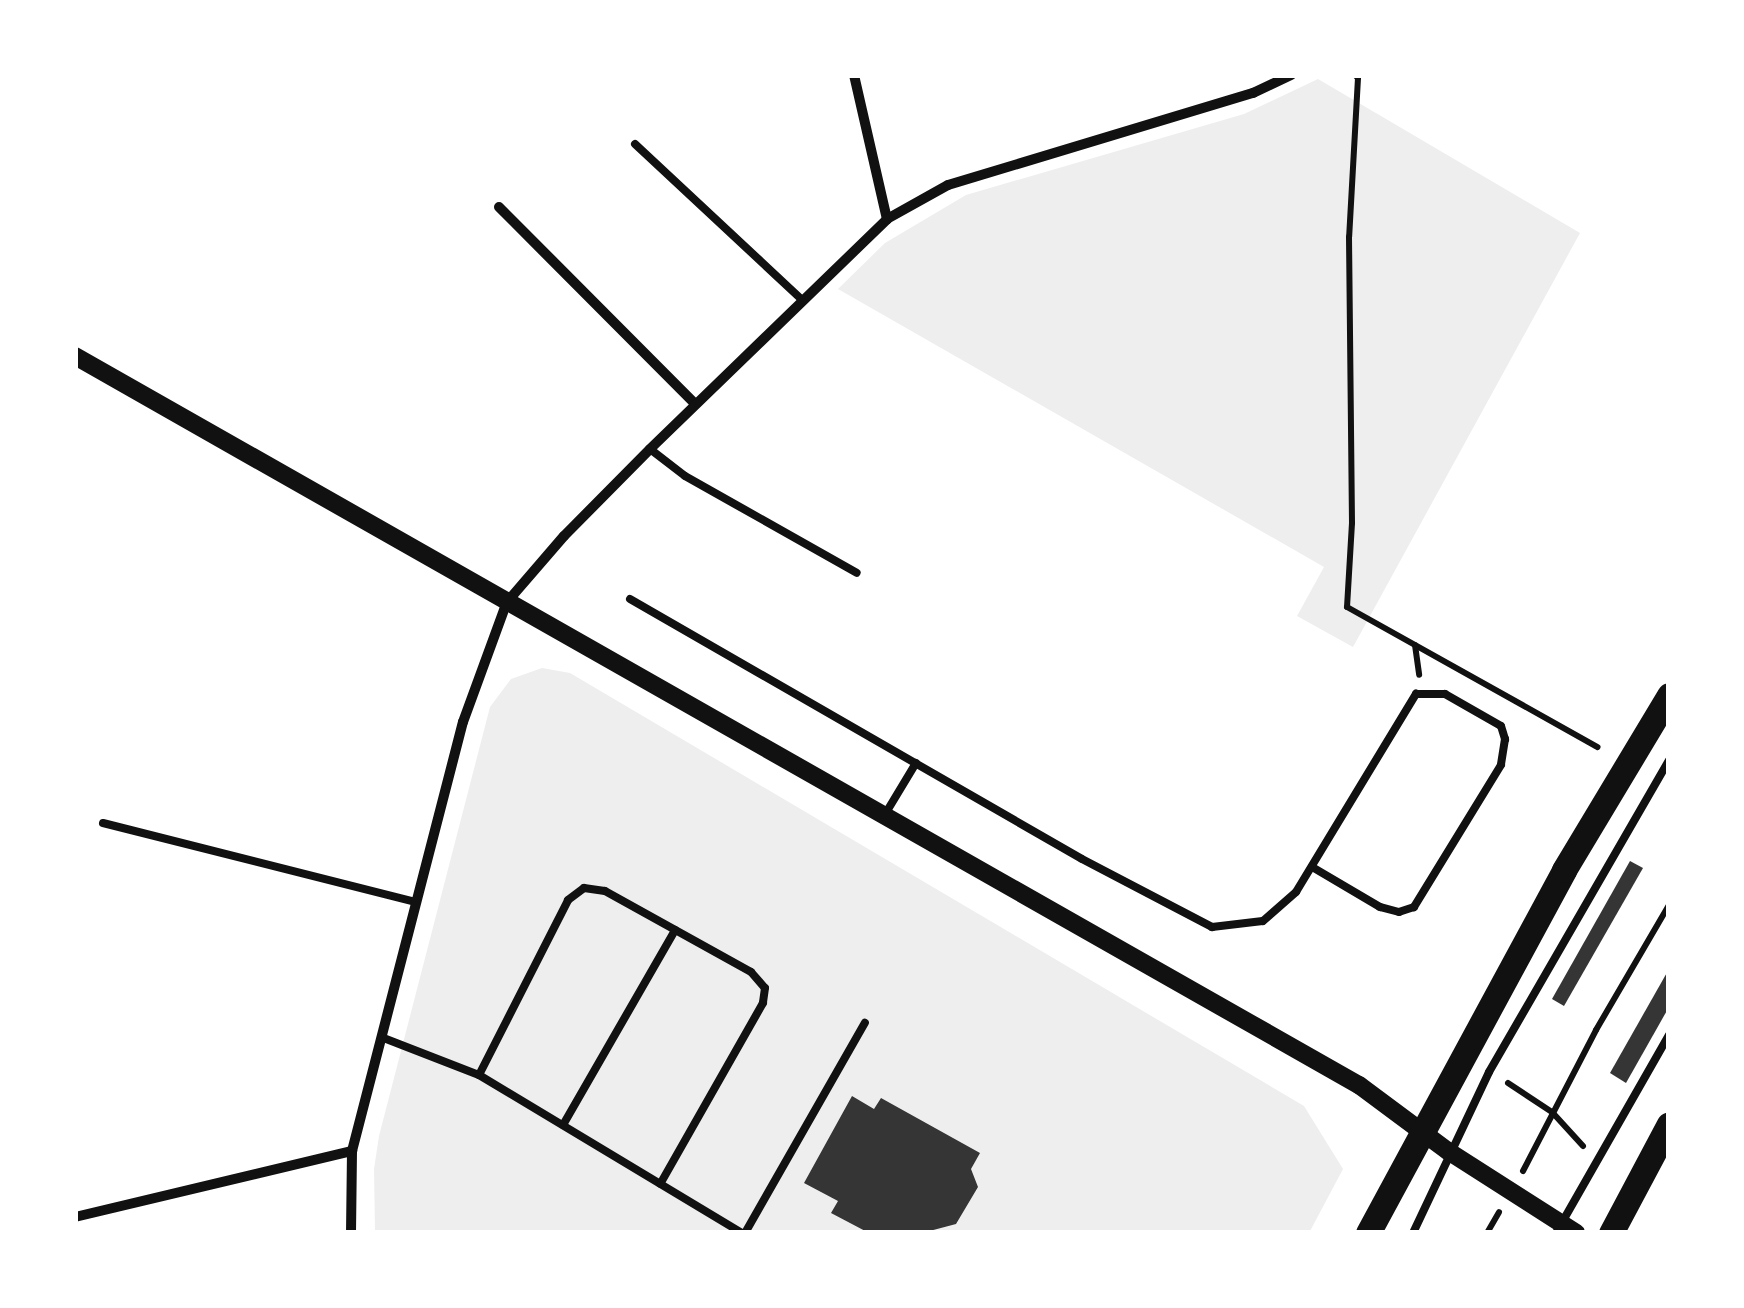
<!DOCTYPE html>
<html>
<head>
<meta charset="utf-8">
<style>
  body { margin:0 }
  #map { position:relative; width:1744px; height:1308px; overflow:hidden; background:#fff; font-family:Signika,sans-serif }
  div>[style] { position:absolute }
  .green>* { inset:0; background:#eee }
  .building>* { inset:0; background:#353535 }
  .path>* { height:6px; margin:-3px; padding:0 3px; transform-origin:3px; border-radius:3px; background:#111 }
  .service>* { height:8px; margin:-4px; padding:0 4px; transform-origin:4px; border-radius:4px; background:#111 }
  .minor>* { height:10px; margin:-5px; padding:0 5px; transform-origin:5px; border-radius:5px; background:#111 }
  .tertiary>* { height:18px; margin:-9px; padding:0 9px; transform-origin:9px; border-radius:9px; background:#111 }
  .primary>* { height:25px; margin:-12.5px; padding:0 12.5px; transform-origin:12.5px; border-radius:12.5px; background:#111 }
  span { translate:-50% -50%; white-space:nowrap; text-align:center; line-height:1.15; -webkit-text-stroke:9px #fff; paint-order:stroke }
  .frame { position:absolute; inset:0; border:78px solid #fff; pointer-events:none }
</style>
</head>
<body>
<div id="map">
  <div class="green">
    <i style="clip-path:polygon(1318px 79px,1580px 233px,1353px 647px,1297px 616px,1324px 567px,838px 289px,885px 243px,966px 195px,1244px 114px)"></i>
    <i style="clip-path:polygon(542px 668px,570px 673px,1304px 1106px,1343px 1169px,1309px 1233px,375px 1233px,374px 1169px,379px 1136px,490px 707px,511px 679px)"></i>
  </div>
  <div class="building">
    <i style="clip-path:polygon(1630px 861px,1643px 868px,1564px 1006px,1552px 999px)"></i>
    <i style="clip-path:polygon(1669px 969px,1669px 1007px,1626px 1083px,1610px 1073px)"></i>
    <i style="clip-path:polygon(852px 1096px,874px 1109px,881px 1098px,980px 1153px,971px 1169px,978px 1187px,956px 1224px,922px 1233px,869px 1233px,831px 1213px,838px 1201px,804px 1183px)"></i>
  </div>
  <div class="path">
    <i style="left:1355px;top:75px;width:4px;rotate:45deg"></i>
    <i style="left:1358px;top:78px;width:159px;rotate:93.2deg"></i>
    <i style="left:1349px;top:237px;width:286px;rotate:89.4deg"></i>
    <i style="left:1352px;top:523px;width:84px;rotate:93.4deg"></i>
    <i style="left:1347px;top:607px;width:287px;rotate:29.2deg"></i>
    <i style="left:1415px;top:645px;width:30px;rotate:82deg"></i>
    <i style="left:1508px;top:1083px;width:53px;rotate:33.4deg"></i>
    <i style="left:1552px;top:1112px;width:46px;rotate:47.6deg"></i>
    <i style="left:1523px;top:1171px;width:159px;rotate:-62.6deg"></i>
    <i style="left:1596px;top:1030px;width:145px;rotate:-59.7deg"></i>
    <i style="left:1487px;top:1233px;width:24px;rotate:-60deg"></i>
  </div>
  <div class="service">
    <i style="left:635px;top:144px;width:227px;rotate:43deg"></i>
    <i style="left:650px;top:449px;width:44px;rotate:37.6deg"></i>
    <i style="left:685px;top:476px;width:197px;rotate:29.4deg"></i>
    <i style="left:630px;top:599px;width:521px;rotate:29.91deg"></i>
    <i style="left:1082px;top:859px;width:147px;rotate:27.6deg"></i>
    <i style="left:1212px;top:927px;width:51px;rotate:-6.7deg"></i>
    <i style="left:1263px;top:921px;width:44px;rotate:-41.3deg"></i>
    <i style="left:1296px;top:892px;width:232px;rotate:-58.8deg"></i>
    <i style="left:1416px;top:694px;width:29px"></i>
    <i style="left:1445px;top:694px;width:64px;rotate:29.7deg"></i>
    <i style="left:1501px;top:726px;width:14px;rotate:73deg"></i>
    <i style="left:1505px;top:739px;width:26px;rotate:99deg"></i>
    <i style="left:1501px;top:765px;width:167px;rotate:121.5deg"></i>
    <i style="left:1414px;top:907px;width:16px;rotate:162deg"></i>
    <i style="left:1399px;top:912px;width:20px;rotate:-165deg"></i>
    <i style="left:1380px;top:907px;width:79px;rotate:-149.5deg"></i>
    <i style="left:884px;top:816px;width:62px;rotate:-58.9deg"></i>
    <i style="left:103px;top:823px;width:323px;rotate:14.2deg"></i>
    <i style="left:381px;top:1037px;width:105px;rotate:21.2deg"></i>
    <i style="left:479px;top:1075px;width:307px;rotate:31deg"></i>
    <i style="left:479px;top:1075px;width:196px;rotate:-63deg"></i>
    <i style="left:568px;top:900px;width:20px;rotate:-37deg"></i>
    <i style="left:584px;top:888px;width:21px;rotate:8deg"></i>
    <i style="left:605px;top:891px;width:167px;rotate:29deg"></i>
    <i style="left:751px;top:972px;width:21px;rotate:49deg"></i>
    <i style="left:765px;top:988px;width:15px;rotate:98deg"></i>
    <i style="left:763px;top:1003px;width:208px;rotate:119.6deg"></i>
    <i style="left:563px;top:1125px;width:225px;rotate:-60.1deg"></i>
    <i style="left:745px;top:1233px;width:242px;rotate:-60.3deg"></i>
    <i style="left:1413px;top:1233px;width:178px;rotate:-64.7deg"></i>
    <i style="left:1489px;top:1072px;width:360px;rotate:-60deg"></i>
    <i style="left:1556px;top:1233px;width:228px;rotate:-60.3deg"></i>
  </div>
  <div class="minor">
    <i style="left:854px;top:75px;width:148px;rotate:77.1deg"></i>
    <i style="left:499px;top:207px;width:278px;rotate:45.1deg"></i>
    <i style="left:75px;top:1217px;width:285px;rotate:-13.4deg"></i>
    <i style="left:351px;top:1233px;width:82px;rotate:-89.3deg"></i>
    <i style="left:352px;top:1151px;width:443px;rotate:-75.5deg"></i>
    <i style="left:463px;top:722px;width:128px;rotate:-69.9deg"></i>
    <i style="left:507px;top:602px;width:87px;rotate:-49.2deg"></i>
    <i style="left:564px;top:536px;width:122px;rotate:-45.3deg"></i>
    <i style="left:650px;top:449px;width:330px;rotate:-44.1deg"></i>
    <i style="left:887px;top:219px;width:70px;rotate:-29.1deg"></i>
    <i style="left:948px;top:185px;width:319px;rotate:-16.8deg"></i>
    <i style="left:1253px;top:93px;width:42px;rotate:-25.3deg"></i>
  </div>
  <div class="tertiary">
    <i style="left:75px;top:356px;width:1477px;rotate:29.59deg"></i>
    <i style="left:1359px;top:1085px;width:111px;rotate:36.6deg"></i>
    <i style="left:1448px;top:1151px;width:152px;rotate:32.6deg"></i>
  </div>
  <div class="primary">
    <i style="left:1368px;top:1233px;width:413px;rotate:-61.6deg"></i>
    <i style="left:1564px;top:870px;width:204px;rotate:-59deg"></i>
    <i style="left:1611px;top:1233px;width:123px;rotate:-62deg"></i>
  </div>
  <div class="frame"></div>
</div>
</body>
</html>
